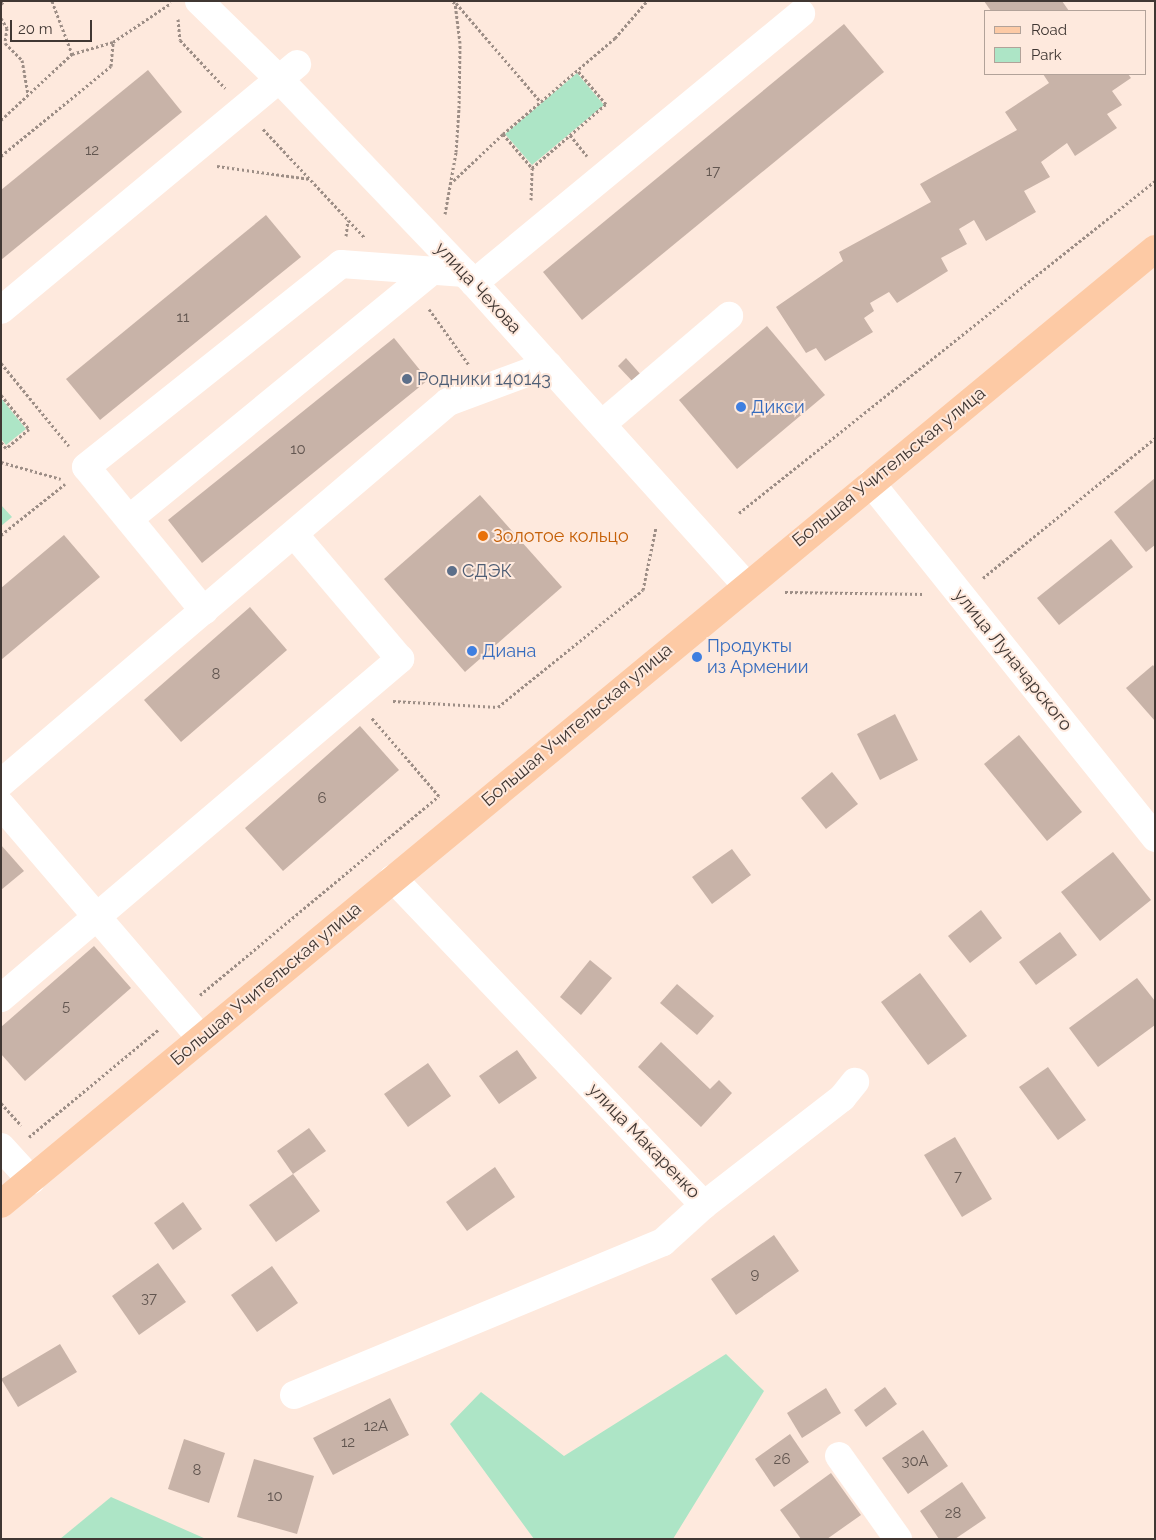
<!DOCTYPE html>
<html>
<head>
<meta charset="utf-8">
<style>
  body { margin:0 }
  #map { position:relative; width:1156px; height:1540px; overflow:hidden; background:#fee9dd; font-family:Raleway,sans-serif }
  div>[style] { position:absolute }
  .green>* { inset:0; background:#ade5c6 }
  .building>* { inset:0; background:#c8b3a8 }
  .path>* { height:3px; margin-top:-1.5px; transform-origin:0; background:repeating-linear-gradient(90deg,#9d8e86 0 2.5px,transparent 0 5px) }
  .minor>* { height:28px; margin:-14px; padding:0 14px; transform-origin:14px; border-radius:14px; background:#fff }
  .major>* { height:28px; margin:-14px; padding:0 14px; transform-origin:14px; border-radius:14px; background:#fdcaa5 }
  .dots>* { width:14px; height:14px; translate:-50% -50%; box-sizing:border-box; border:2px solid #fee9dd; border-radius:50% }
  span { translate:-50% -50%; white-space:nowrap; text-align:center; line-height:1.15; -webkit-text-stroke:4px #fee9dd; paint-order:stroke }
  .number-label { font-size:15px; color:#625650 }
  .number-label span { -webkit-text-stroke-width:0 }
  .street-label { font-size:18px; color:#403733 }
  .service-label { font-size:18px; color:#4e5e75 }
  .left { translate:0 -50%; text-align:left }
  .shop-label { font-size:18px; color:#366cbe }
  .food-label { font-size:18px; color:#c56008 }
  .frame { position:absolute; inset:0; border:2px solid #403733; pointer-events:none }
  .legend { position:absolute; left:984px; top:10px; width:162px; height:65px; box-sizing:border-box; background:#fee9dd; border:1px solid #b2a299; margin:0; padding:6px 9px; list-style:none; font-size:15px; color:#403733 }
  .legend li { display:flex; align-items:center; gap:10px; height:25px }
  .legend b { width:25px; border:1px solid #b2a299 }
  .scale { position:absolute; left:10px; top:20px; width:82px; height:22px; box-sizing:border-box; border:2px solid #403733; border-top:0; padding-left:6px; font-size:15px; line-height:18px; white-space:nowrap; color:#403733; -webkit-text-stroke:4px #fee9dd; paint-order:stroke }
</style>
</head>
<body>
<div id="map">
  <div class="green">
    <i style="clip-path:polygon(577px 73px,604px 105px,532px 165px,505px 134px)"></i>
    <i style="clip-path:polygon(1px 398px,26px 429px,6px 445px,1px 439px)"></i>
    <i style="clip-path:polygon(1px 505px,12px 517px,1px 526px)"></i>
    <i style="clip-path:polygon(726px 1354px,764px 1391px,673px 1539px,534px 1539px,450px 1424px,481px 1392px,564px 1456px)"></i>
    <i style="clip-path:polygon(111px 1497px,206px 1539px,60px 1539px)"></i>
  </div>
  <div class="building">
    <i style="clip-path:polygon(984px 1px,1062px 1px,1069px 11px,991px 11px)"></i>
    <i style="clip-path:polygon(844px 24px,884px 72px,582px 320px,543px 272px)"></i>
    <i style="clip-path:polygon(148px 70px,182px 112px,1px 260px,1px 190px)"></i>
    <i style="clip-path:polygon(1043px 74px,1128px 74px,1131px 78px,1112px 91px,1122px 105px,1107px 114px,1117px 128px,1075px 156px,1067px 143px,1041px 162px,1050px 177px,1024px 191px,1036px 212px,986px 241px,974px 220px,959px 229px,967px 244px,941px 258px,948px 271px,897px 303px,889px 292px,870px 303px,874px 311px,864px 318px,873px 332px,825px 361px,816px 348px,806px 353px,776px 307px,843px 261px,839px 252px,931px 202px,920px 184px,1017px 130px,1005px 112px,1049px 83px)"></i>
    <i style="clip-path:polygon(266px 215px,301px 257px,100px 420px,66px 379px)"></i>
    <i style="clip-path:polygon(767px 326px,825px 395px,737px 469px,679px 400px)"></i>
    <i style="clip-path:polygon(394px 338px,428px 380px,202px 563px,168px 520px)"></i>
    <i style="clip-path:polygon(626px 358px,642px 376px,634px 383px,618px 366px)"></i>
    <i style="clip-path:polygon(1155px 478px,1155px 545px,1146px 552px,1114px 512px)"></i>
    <i style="clip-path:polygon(480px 495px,562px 587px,465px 672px,384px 579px)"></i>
    <i style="clip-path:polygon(64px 535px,100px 577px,1px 660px,1px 588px)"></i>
    <i style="clip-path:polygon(1111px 539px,1133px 567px,1059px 625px,1037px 598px)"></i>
    <i style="clip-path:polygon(250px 607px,287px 650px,181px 742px,144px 700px)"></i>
    <i style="clip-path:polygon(1153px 665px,1155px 668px,1155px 721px,1126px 688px)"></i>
    <i style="clip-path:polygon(895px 714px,918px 760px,880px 780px,857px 734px)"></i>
    <i style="clip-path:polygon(360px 726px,399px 770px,283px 871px,245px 828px)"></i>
    <i style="clip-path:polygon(1019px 735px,1082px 812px,1047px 841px,984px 764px)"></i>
    <i style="clip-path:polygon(832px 772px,858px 804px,826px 829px,801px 798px)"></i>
    <i style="clip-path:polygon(1px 845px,24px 871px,1px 890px)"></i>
    <i style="clip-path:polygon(732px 849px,751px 875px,712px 904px,692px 877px)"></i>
    <i style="clip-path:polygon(1113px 852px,1151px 900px,1100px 941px,1061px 892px)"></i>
    <i style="clip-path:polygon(981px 910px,1002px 938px,970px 963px,948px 936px)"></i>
    <i style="clip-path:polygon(1060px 932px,1077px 955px,1036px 985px,1019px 962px)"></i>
    <i style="clip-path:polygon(94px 946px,131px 988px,25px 1081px,1px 1054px,1px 1027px)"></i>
    <i style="clip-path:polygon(590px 960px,612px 978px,581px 1015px,560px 997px)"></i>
    <i style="clip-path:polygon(920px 973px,967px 1036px,928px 1065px,881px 1002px)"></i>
    <i style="clip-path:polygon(1137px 978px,1155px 1001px,1155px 1025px,1098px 1067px,1069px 1028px)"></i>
    <i style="clip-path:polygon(677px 984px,714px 1016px,697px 1035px,660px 1003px)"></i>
    <i style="clip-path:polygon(661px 1042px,710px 1089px,719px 1080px,732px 1093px,701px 1127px,638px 1067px)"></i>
    <i style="clip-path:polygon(517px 1050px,537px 1078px,499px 1104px,479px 1076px)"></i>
    <i style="clip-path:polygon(428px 1063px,451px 1096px,408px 1127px,384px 1094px)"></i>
    <i style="clip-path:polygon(1048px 1067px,1086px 1120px,1058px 1140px,1019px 1087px)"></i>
    <i style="clip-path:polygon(309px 1128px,326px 1151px,293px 1174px,277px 1151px)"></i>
    <i style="clip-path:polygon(955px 1137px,992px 1199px,962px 1217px,924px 1155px)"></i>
    <i style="clip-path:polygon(495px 1167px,515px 1197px,467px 1231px,446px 1202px)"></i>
    <i style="clip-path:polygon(293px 1174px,320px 1211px,276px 1242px,249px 1205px)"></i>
    <i style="clip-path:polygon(183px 1202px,202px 1229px,173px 1250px,154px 1223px)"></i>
    <i style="clip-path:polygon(774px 1235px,799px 1271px,736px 1315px,711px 1279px)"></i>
    <i style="clip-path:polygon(158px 1263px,186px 1302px,139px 1335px,112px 1296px)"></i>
    <i style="clip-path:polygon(272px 1266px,298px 1303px,257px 1332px,231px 1295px)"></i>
    <i style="clip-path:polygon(60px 1344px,77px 1372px,18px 1407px,1px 1379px)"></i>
    <i style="clip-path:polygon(885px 1387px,897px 1404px,866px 1427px,854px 1410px)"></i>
    <i style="clip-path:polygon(826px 1388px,841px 1413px,802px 1438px,787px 1413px)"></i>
    <i style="clip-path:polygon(390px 1398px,409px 1435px,333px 1475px,313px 1438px)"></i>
    <i style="clip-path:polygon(923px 1430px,948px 1466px,908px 1494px,882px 1458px)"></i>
    <i style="clip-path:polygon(790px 1434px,809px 1462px,774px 1487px,755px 1459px)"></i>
    <i style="clip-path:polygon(184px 1439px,225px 1453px,209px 1503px,168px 1489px)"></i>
    <i style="clip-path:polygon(254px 1459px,314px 1476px,297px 1534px,237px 1517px)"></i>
    <i style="clip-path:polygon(831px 1473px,861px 1515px,827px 1539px,801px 1539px,780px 1510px)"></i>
    <i style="clip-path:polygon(962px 1482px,986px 1518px,955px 1539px,939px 1539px,920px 1511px)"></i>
  </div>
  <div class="path">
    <i style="left:52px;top:1px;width:57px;rotate:69.3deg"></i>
    <i style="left:456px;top:3px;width:130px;rotate:49.4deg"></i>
    <i style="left:1px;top:4px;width:4px;rotate:-45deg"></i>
    <i style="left:1px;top:18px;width:12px;rotate:59deg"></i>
    <i style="left:7px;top:28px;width:15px;rotate:98deg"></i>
    <i style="left:5px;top:43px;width:24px;rotate:45deg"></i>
    <i style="left:22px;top:60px;width:34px;rotate:80deg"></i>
    <i style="left:178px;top:19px;width:21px;rotate:85deg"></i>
    <i style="left:180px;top:40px;width:66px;rotate:46.8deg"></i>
    <i style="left:1px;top:120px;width:97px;rotate:-42.9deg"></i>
    <i style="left:72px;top:54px;width:43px;rotate:-16.3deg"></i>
    <i style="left:113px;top:42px;width:70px;rotate:-33.9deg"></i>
    <i style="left:263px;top:129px;width:149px;rotate:46.9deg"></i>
    <i style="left:503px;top:134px;width:45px;rotate:49.5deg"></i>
    <i style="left:532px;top:168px;width:98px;rotate:-40.9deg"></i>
    <i style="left:606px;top:104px;width:43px;rotate:-130.3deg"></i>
    <i style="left:570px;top:135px;width:27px;rotate:51deg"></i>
    <i style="left:1px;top:156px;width:142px;rotate:-39.3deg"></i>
    <i style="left:111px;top:66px;width:24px;rotate:-85deg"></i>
    <i style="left:217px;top:166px;width:94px;rotate:8deg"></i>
    <i style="left:450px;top:184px;width:73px;rotate:-43.3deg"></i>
    <i style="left:503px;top:134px;width:148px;rotate:-40.6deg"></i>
    <i style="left:615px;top:38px;width:49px;rotate:-49.1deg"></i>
    <i style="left:531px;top:200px;width:32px;rotate:-88deg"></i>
    <i style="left:445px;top:214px;width:63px;rotate:-79.9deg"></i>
    <i style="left:456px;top:152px;width:44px;rotate:-86.1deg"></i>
    <i style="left:459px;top:108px;width:65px;rotate:-89.1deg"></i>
    <i style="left:460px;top:43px;width:40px;rotate:-97.1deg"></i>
    <i style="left:455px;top:3px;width:4px;rotate:-153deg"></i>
    <i style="left:346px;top:236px;width:16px;rotate:-83deg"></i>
    <i style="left:429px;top:309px;width:69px;rotate:54.5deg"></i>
    <i style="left:1px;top:363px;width:107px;rotate:50.7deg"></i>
    <i style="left:1px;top:395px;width:44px;rotate:50.5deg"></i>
    <i style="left:29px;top:429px;width:30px;rotate:140deg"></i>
    <i style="left:6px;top:448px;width:8px;rotate:-130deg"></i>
    <i style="left:1px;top:462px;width:62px;rotate:15.8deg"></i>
    <i style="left:739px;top:513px;width:532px;rotate:-38.59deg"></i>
    <i style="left:1px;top:535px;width:82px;rotate:-38.6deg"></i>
    <i style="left:983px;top:578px;width:222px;rotate:-39.1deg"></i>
    <i style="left:785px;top:592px;width:139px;rotate:0.8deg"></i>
    <i style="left:393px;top:701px;width:105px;rotate:3.3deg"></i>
    <i style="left:498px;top:707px;width:186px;rotate:-38.9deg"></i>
    <i style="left:643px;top:590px;width:64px;rotate:-78.3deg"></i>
    <i style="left:200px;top:995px;width:311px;rotate:-39.8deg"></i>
    <i style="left:439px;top:796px;width:103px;rotate:-130.7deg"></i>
    <i style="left:1px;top:1103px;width:30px;rotate:48deg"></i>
    <i style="left:29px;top:1137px;width:169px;rotate:-39.7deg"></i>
  </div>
  <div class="minor">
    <i style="left:199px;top:1px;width:113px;rotate:44.3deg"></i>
    <i style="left:280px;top:80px;width:281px;rotate:46.3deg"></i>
    <i style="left:474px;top:283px;width:406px;rotate:48deg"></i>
    <i style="left:474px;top:283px;width:424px;rotate:-39.5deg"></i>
    <i style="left:1px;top:310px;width:385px;rotate:-39.7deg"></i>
    <i style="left:602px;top:424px;width:167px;rotate:-40.4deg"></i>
    <i style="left:871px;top:483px;width:455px;rotate:51.3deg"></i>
    <i style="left:129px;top:519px;width:392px;rotate:-39.3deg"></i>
    <i style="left:204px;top:611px;width:186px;rotate:-129.3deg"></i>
    <i style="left:86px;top:467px;width:326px;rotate:-38.5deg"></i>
    <i style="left:341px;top:264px;width:124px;rotate:4.2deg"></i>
    <i style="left:1px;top:783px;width:587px;rotate:-40.44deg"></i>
    <i style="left:448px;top:402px;width:107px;rotate:-20.3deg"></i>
    <i style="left:1px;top:805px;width:307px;rotate:49.4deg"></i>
    <i style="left:1px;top:998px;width:524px;rotate:-40.35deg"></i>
    <i style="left:400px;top:659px;width:162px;rotate:-130.3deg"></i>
    <i style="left:1px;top:1147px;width:45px;rotate:47.7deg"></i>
    <i style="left:704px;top:1205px;width:175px;rotate:-37.8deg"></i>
    <i style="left:842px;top:1098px;width:21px;rotate:-51deg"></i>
    <i style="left:294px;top:1395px;width:399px;rotate:-22.5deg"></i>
    <i style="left:663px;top:1242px;width:55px;rotate:-42.1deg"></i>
    <i style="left:704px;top:1205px;width:451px;rotate:-133.6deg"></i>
    <i style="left:839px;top:1456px;width:102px;rotate:54.6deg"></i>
  </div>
  <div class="major">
    <i style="left:1px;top:1204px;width:1498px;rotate:-39.61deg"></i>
  </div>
  <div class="dots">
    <i style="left:407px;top:379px;background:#5c6f8a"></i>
    <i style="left:741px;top:407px;background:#3f7fe0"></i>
    <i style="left:483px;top:536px;background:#e8710a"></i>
    <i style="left:452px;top:571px;background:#5c6f8a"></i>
    <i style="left:472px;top:651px;background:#3f7fe0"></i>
    <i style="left:697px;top:657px;background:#3f7fe0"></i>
  </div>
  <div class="number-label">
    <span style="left:92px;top:151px">12</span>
    <span style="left:713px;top:172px">17</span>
    <span style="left:183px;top:318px">11</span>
    <span style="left:298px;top:450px">10</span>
    <span style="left:216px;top:675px">8</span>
    <span style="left:322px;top:799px">6</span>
    <span style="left:66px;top:1007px">5</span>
    <span style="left:958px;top:1177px">7</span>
    <span style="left:755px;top:1275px">9</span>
    <span style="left:149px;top:1299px">37</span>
    <span style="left:376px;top:1427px">12А</span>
    <span style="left:348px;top:1443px">12</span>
    <span style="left:782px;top:1460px">26</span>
    <span style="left:915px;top:1462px">30А</span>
    <span style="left:197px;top:1471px">8</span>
    <span style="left:275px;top:1497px">10</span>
    <span style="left:953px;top:1514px">28</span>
  </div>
  <div class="street-label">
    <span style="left:478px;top:288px;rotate:47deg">улица Чехова</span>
    <span style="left:889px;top:467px;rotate:-39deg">Большая Учительская улица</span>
    <span style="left:1013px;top:660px;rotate:51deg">улица Луначарского</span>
    <span style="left:577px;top:725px;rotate:-40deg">Большая Учительская улица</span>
    <span style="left:266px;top:984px;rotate:-40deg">Большая Учительская улица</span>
    <span style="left:644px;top:1141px;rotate:46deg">улица Макаренко</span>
  </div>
  <div class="service-label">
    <span class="left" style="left:417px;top:379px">Родники 140143</span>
    <span class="left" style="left:462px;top:571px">СДЭК</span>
  </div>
  <div class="shop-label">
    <span class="left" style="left:751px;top:407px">Дикси</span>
    <span class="left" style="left:707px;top:657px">Продукты<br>из Армении</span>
    <span class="left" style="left:482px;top:651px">Диана</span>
  </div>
  <div class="food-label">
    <span class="left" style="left:493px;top:536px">Золотое кольцо</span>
  </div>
  <div class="frame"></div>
  <ul class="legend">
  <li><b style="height:6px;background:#fdcaa5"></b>Road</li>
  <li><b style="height:14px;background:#ade5c6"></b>Park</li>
  </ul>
  <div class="scale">20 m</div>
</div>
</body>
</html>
